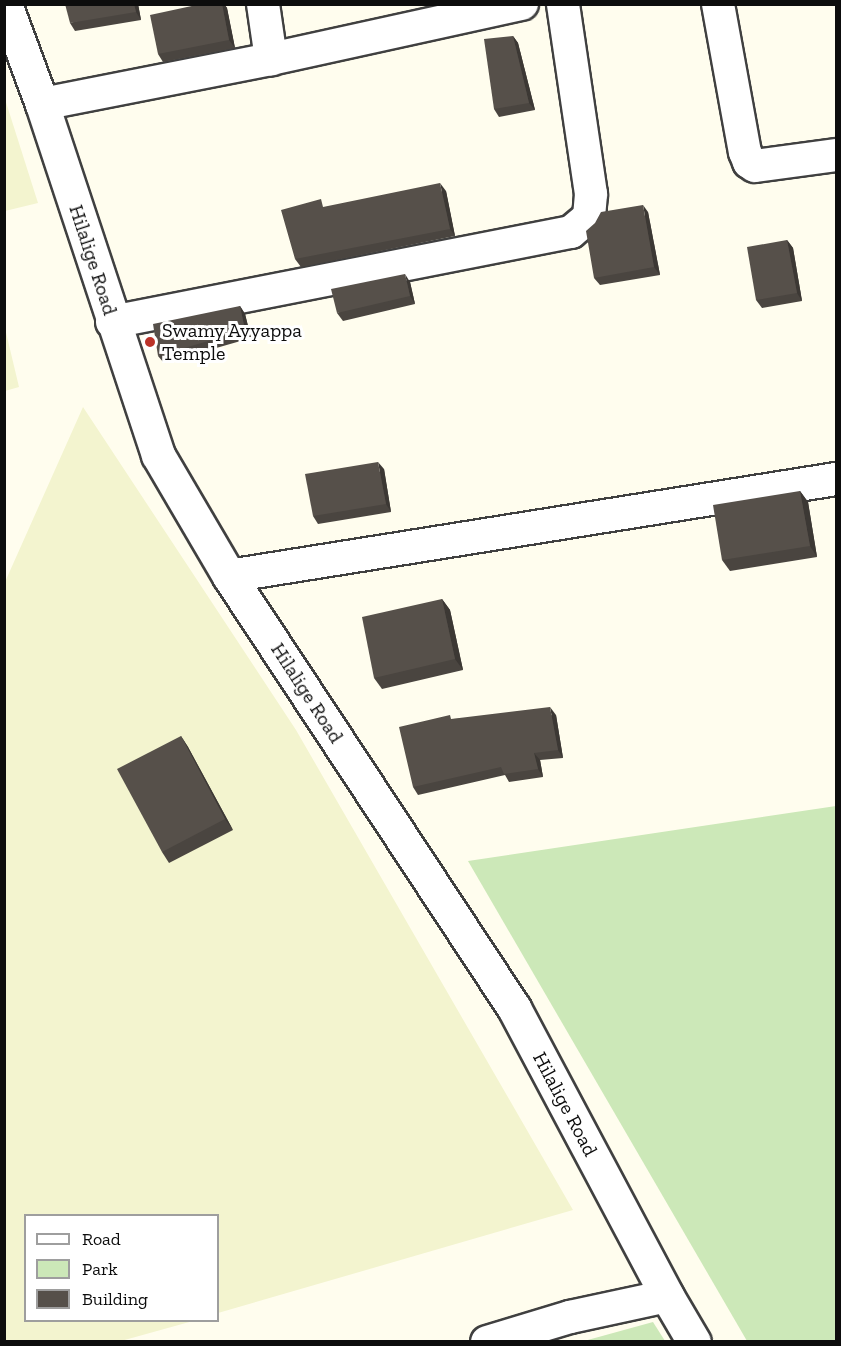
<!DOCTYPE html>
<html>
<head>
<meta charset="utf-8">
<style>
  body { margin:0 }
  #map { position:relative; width:841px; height:1346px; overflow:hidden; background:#fffdee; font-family:"Zilla Slab",serif }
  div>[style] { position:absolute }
  .farmland>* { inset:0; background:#f3f4cf }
  .green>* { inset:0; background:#cce8b8 }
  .roads { filter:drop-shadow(2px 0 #404040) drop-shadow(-2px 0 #404040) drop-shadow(0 2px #404040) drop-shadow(0 -2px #404040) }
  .minor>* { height:32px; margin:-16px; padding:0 16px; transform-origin:16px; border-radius:16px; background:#fff }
  .tertiary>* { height:33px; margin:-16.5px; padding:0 16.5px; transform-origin:16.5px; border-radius:16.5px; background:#fff }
  .wall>* { inset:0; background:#4a4540 }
  .shaded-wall>* { inset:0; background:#3c3834 }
  .building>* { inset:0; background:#56504a }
  .dots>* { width:16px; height:16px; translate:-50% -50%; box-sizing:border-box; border:3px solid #fff; border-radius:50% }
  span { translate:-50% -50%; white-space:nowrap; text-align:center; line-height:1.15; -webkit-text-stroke:6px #fff; paint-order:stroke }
  .street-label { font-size:20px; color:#0d0d0d }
  .poi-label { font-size:20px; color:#0d0d0d }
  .left { translate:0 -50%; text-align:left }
  .frame { position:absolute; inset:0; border:6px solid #0d0d0d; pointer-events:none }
  .legend { position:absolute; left:24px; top:1214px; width:195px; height:108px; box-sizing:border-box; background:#fff; border:2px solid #9e9e9e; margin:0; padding:8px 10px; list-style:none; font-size:18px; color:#0d0d0d }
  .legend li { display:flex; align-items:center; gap:12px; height:30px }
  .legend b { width:30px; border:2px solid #9e9e9e }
</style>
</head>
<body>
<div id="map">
  <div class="farmland">
    <i style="clip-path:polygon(4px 96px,38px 203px,5px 211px,4px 211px)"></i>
    <i style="clip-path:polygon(4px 324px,19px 387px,5px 391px,4px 391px)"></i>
    <i style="clip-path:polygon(83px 407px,296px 730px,573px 1210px,218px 1313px,218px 1216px,26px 1216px,26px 1320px,193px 1321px,121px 1341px,5px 1342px,5px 582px)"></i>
  </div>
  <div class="green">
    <i style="clip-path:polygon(836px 806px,836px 1341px,747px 1341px,468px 861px)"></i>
    <i style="clip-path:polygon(653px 1322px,665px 1341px,584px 1341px)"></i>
  </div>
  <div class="roads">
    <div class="minor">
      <i style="left:263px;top:4px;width:56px;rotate:81.7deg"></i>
      <i style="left:718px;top:4px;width:150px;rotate:79.7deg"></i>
      <i style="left:745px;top:152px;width:11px;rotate:68deg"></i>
      <i style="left:749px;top:162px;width:7px;rotate:34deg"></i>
      <i style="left:755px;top:166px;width:82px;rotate:-7.7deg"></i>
      <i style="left:42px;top:104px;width:233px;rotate:-11.1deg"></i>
      <i style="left:271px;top:59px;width:257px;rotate:-12.4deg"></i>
      <i style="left:112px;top:322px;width:468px;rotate:-11.1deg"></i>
      <i style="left:571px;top:232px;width:23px;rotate:-40deg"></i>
      <i style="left:589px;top:217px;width:23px;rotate:-85deg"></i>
      <i style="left:591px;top:194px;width:192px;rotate:-98.4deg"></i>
      <i style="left:229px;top:576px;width:615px;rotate:-9.08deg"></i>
      <i style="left:487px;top:1342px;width:87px;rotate:-16.8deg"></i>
      <i style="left:570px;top:1317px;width:99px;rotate:-12.2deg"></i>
    </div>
    <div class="tertiary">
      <i style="left:5px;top:4px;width:107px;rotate:69.7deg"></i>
      <i style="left:42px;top:104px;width:370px;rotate:71.7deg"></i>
      <i style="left:158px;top:455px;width:140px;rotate:59.6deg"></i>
      <i style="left:229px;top:576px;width:518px;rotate:56.59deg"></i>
      <i style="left:514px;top:1008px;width:326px;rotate:62deg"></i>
      <i style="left:667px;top:1296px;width:53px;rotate:59.6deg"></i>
    </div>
  </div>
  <div class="wall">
    <i style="clip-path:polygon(138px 4px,141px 20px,75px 31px,70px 23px)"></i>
    <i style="clip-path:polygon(201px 4px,224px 4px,227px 8px,235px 48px,163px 62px,158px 54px)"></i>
    <i style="clip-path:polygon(513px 36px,518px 43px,535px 110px,499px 117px,494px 109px)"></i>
    <i style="clip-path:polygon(446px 191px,455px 236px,301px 267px,295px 259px,326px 207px)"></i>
    <i style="clip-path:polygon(648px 212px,660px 275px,600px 285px,594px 278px)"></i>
    <i style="clip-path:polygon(787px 240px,793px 248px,802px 301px,762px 308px,756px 300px)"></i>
    <i style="clip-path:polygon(410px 282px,415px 304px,343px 321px,337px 313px)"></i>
    <i style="clip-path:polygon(240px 306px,245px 314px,251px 338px,164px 363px,158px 356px)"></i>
    <i style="clip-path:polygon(384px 469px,391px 512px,318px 524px,313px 516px)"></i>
    <i style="clip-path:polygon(800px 491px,808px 502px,817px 557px,730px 571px,722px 560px)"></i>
    <i style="clip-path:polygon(442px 599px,450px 610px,463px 670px,382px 689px,374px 678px)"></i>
    <i style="clip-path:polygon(556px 715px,563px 758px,540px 760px,543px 777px,509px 782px,505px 775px,418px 795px,413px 787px,453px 719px)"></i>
    <i style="clip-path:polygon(181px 736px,188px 747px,233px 830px,169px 863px,162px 852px)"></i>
  </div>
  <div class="shaded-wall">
    <i style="clip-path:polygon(134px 4px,138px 4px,141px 20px,136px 12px)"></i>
    <i style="clip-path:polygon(222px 4px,224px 4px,227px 8px,235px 48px,229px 40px)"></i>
    <i style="clip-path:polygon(513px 36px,518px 43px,535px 110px,529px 103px)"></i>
    <i style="clip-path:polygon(440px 183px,446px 191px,455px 236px,450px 229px)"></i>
    <i style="clip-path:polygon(643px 205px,648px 212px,660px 275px,654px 267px)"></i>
    <i style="clip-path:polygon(787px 240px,793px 248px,802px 301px,797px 293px)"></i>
    <i style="clip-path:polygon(405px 274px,410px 282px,415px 304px,410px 296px)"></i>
    <i style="clip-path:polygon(240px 306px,245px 314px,251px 338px,245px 330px)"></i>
    <i style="clip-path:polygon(378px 462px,384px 469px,391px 512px,386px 504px)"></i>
    <i style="clip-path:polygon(800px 491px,808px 502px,817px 557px,810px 546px)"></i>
    <i style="clip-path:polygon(442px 599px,450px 610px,463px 670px,455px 659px)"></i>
    <i style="clip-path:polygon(550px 707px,556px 715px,563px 758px,558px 750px)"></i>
    <i style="clip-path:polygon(181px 736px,188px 747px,233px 830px,225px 819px)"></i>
    <i style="clip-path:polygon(534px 753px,540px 760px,543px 777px,538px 769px)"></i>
  </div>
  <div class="building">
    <i style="clip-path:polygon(65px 4px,134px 4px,136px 12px,70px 23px)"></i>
    <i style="clip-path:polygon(201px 4px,222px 4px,229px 40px,158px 54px,150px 15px)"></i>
    <i style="clip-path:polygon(513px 36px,529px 103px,494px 109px,484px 39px)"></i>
    <i style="clip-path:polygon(440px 183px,450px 229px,295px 259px,281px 210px,321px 199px,323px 207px)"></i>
    <i style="clip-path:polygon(643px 205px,654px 267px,594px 278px,586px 231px,595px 223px,601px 212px)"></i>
    <i style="clip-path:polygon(787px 240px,797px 293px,756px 300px,747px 247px)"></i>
    <i style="clip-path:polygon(405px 274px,410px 296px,337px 313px,331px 289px)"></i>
    <i style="clip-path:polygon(240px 306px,245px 330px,158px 356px,153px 324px)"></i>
    <i style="clip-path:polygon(378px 462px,386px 504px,313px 516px,305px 474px)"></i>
    <i style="clip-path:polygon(800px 491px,810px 546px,722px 560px,713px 505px)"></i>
    <i style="clip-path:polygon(442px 599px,455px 659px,374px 678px,362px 617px)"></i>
    <i style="clip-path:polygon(550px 707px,558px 750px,534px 753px,538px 769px,504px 774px,501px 767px,413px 787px,399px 727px,450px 715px,451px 719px)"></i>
    <i style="clip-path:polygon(181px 736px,225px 819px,162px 852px,117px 769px)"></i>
  </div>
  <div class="dots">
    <i style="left:150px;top:342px;background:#bb3228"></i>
  </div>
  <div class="street-label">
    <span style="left:93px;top:260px;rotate:72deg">Hilalige Road</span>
    <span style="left:307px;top:693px;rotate:57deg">Hilalige Road</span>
    <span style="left:565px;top:1104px;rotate:62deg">Hilalige Road</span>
  </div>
  <div class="poi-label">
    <span class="left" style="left:162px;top:342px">Swamy Ayyappa<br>Temple</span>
  </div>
  <div class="frame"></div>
  <ul class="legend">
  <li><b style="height:8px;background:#fff"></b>Road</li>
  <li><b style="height:16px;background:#cce8b8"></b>Park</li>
  <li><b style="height:16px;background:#56504a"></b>Building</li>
  </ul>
</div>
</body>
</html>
